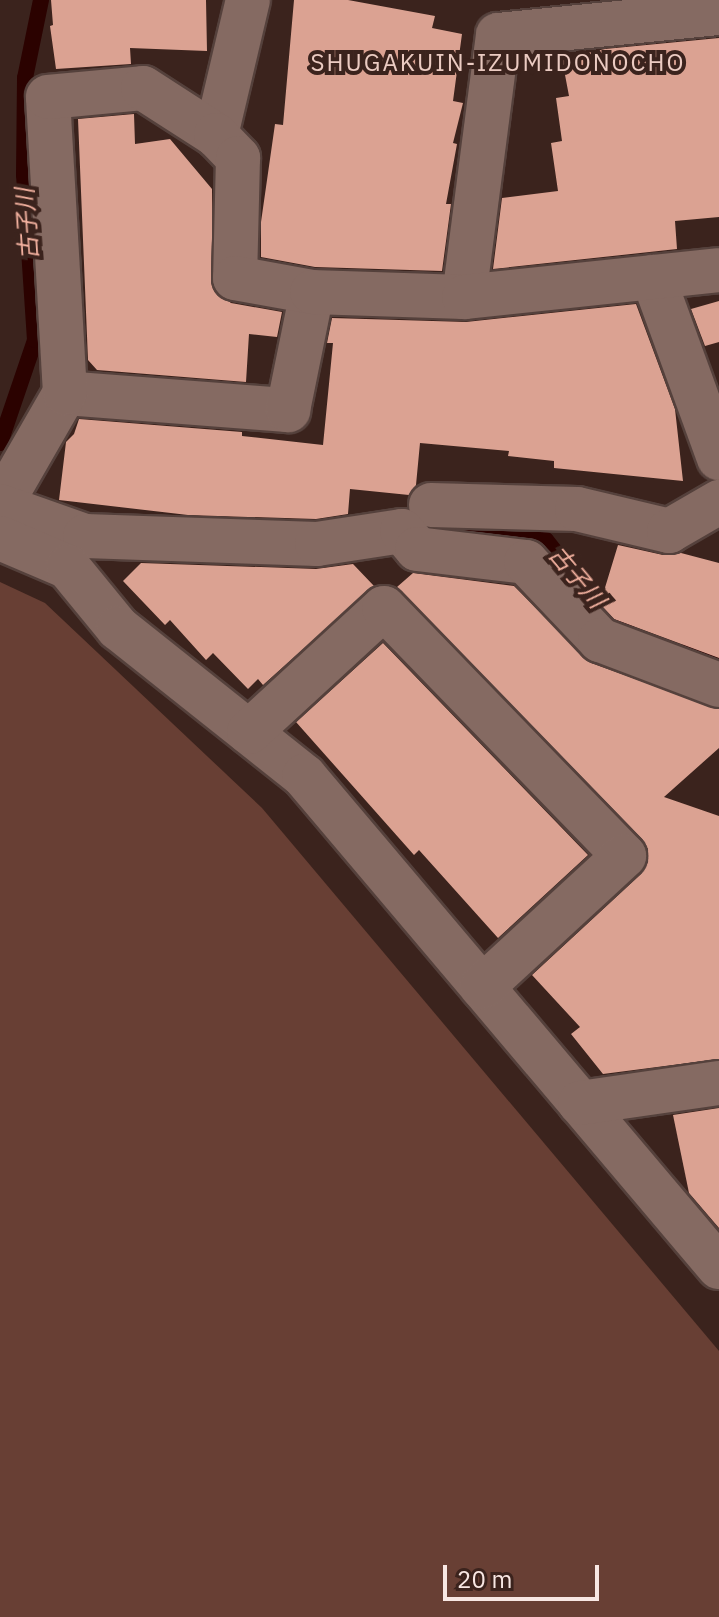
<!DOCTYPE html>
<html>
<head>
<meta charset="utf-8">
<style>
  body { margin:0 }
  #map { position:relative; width:719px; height:1617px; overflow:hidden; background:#3b231d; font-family:"IBM Plex Sans","Noto Sans JP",sans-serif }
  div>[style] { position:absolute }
  .green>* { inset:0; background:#683f34 }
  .stream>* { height:16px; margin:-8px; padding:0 8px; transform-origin:8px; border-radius:8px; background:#2b0200 }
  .building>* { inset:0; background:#dba292 }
  .roads { filter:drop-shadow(2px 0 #55413c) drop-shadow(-2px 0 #55413c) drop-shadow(0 2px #55413c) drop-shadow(0 -2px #55413c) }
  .minor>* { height:44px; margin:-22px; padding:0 22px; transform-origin:22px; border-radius:22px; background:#856a62 }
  span { translate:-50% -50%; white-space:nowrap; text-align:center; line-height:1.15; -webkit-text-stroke:8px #3b231d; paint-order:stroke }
  .neighbourhood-label { font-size:24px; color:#ebcbc2; letter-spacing:2px }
  .water-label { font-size:24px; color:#f5b3a1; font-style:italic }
  .scale { position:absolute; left:443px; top:1565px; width:156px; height:36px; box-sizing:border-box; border:4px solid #f8e7e3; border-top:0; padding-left:10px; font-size:24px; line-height:28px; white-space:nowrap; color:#f8e7e3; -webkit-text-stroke:6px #3b231d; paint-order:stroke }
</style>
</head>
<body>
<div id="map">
  <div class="green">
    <i style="clip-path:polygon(0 582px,45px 603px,262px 808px,719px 1351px,719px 1617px,0 1617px)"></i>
  </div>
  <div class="stream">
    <i style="left:0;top:443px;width:109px;rotate:-71.2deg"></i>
    <i style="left:35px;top:340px;width:165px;rotate:-93.8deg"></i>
    <i style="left:24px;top:175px;width:97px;rotate:-89.4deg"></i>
    <i style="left:25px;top:78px;width:80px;rotate:-78.4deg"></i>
    <i style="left:448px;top:531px;width:98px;rotate:5.2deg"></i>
    <i style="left:546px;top:540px;width:90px;rotate:51.7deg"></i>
    <i style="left:602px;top:611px;width:28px;rotate:23deg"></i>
    <i style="left:690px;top:647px;width:31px;rotate:21deg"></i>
  </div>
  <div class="building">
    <i style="clip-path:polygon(51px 0,206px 0,207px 51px,130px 48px,131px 64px,56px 69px,50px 26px,53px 25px)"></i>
    <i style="clip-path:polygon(294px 0,348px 0,435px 16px,432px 28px,462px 34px,453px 101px,463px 103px,453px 143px,457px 144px,446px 204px,451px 204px,442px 271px,315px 267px,261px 257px,261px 222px,275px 124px,283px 125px)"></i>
    <i style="clip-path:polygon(719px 38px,719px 217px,675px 221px,677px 249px,493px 269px,502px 198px,558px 191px,551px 143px,562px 141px,556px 98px,569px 96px,562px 59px,605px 49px)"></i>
    <i style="clip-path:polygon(134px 114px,135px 144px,170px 139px,212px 189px,213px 289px,231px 303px,282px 312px,277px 337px,249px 334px,246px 382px,97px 370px,88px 360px,78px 119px)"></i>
    <i style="clip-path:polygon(719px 301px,719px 342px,705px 346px,691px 309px)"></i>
    <i style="clip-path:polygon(636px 304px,675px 409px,683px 481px,554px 468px,554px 461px,508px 456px,509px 451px,420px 443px,416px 485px,409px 495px,350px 489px,348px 514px,316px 519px,188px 515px,59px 500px,66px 442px,74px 434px,79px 419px,242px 432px,242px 436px,323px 445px,333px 343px,327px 343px,332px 318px,466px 322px)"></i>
    <i style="clip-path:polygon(618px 545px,663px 555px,681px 553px,719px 563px,719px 658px,614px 619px,600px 604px)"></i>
    <i style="clip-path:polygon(141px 563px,316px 569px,353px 564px,374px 586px,263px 685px,258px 679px,248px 689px,213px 653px,206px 660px,170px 620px,165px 625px,123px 581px)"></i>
    <i style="clip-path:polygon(413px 573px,514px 586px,591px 663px,719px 709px,719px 748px,664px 797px,719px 816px,719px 1059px,603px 1074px,571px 1034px,580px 1027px,532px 975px,641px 874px,648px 862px,648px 849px,642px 839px,397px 587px)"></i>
    <i style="clip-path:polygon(383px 643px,588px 855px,498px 938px,419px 850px,414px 855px,296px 722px)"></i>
    <i style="clip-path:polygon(719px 1108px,719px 1228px,689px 1193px,673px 1115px)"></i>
  </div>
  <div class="roads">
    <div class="minor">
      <i style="left:216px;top:135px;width:139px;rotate:-76.7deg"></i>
      <i style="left:653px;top:277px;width:193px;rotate:70deg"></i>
      <i style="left:464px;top:297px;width:264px;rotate:-82.6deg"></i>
      <i style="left:498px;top:35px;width:222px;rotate:-5.7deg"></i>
      <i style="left:65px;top:393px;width:224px;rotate:4.4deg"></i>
      <i style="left:288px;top:410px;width:120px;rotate:-78.5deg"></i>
      <i style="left:431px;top:505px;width:146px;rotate:1.6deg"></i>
      <i style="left:577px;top:509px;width:95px;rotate:13.4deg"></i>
      <i style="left:669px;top:531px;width:58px;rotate:-30.1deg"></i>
      <i style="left:0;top:506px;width:130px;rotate:-60.1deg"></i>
      <i style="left:65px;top:393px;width:296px;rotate:-93.3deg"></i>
      <i style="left:48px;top:97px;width:95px;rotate:-5.4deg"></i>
      <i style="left:143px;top:88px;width:87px;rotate:32.8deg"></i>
      <i style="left:216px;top:135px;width:32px;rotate:46deg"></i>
      <i style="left:238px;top:158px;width:120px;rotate:91.4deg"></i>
      <i style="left:235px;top:278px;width:78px;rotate:10.3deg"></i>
      <i style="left:312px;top:292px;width:152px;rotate:1.9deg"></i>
      <i style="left:464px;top:297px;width:256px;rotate:-6deg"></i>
      <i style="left:0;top:506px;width:90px;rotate:19.4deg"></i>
      <i style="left:85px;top:536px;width:232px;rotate:2deg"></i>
      <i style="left:317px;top:544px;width:86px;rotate:-8.7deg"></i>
      <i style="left:402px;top:531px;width:23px;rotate:50deg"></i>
      <i style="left:417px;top:549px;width:110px;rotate:6.8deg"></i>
      <i style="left:526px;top:562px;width:108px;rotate:46.5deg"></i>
      <i style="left:600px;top:640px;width:127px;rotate:20.7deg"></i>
      <i style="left:0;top:538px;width:74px;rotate:23.1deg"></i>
      <i style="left:68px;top:567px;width:79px;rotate:50.7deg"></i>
      <i style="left:118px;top:628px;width:238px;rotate:38.5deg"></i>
      <i style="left:304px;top:776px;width:643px;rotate:49.8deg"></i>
      <i style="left:249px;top:732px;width:183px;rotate:-42.6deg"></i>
      <i style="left:384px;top:608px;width:345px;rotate:45.9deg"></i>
      <i style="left:624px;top:856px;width:193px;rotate:137.3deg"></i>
      <i style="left:580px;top:1103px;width:140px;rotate:-8.2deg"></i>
    </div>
  </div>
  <div class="neighbourhood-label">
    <span style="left:498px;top:63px">SHUGAKUIN-IZUMIDONOCHO</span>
  </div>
  <div class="water-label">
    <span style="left:27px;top:224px;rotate:-94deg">古子川</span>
    <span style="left:577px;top:577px;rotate:50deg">古子川</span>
  </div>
  <div class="scale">20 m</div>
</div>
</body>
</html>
